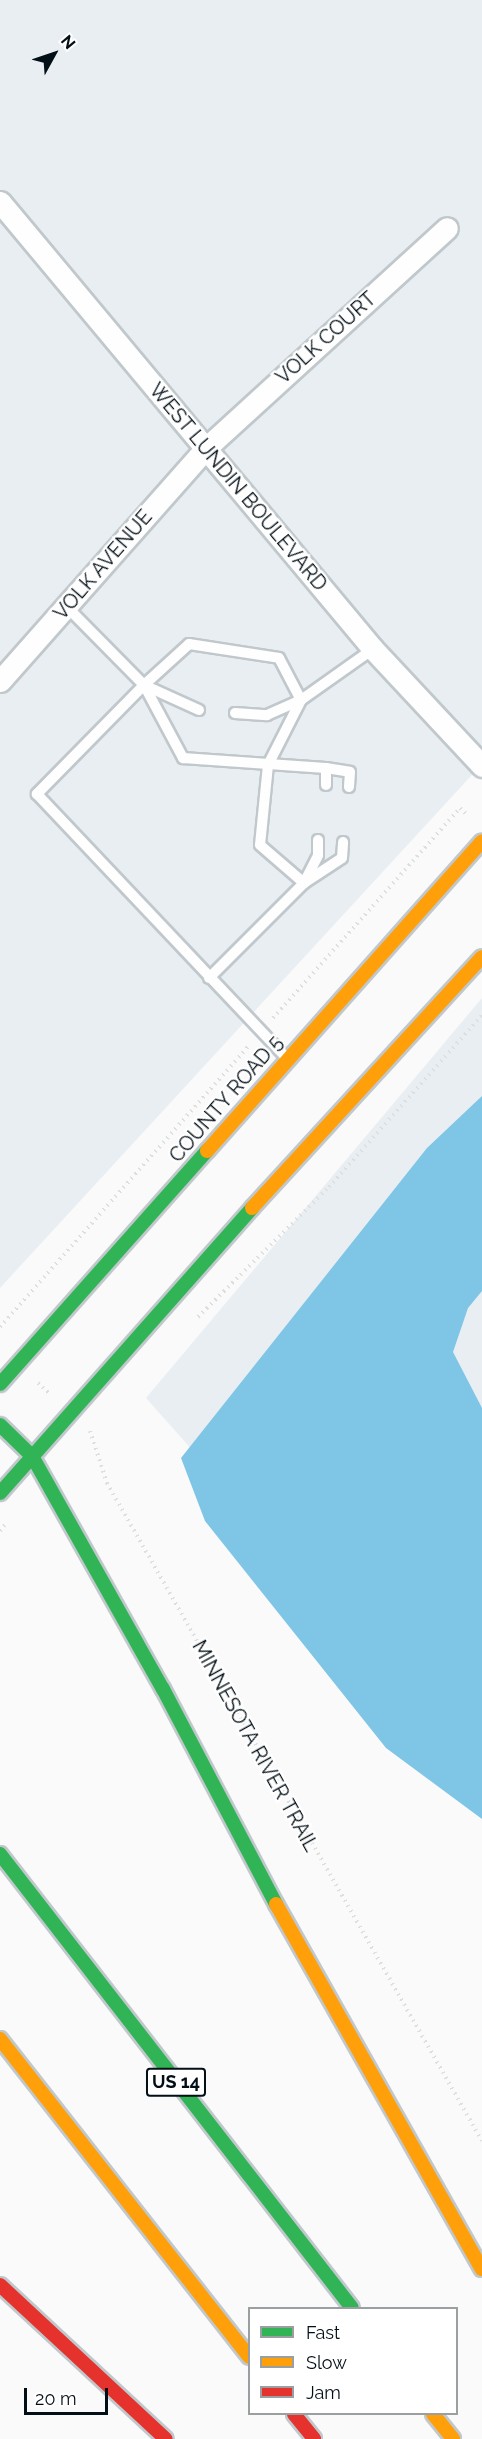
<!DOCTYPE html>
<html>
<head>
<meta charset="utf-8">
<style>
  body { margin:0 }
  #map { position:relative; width:482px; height:2439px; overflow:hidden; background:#fafafa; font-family:Raleway,sans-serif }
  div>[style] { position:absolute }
  .built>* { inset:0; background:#e8eef1 }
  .water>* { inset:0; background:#7fc5e6 }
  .path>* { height:4px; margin-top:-2px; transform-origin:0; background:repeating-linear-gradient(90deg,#dddede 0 1.5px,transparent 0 6px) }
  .roads { filter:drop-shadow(2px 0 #c1c8cc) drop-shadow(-2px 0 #c1c8cc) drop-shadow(0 2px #c1c8cc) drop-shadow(0 -2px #c1c8cc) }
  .lane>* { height:10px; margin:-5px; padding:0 5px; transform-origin:5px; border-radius:5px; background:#fefefe }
  .street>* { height:21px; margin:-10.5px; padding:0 10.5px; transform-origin:10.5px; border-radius:10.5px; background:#fefefe }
  .fast>* { height:14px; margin:-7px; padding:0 7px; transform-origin:7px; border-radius:7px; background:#30b455 }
  .slow>* { height:14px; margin:-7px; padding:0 7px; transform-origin:7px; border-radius:7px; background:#ff9f0a }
  .jam>* { height:14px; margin:-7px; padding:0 7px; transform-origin:7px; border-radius:7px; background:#e5322d }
  span { translate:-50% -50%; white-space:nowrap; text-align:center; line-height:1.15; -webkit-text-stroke:4.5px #fff; paint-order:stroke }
  .shield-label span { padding:2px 4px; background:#fff; border:2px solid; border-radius:4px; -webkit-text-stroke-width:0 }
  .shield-label { font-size:18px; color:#030f16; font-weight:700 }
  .street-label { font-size:20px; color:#030f16 }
  .legend { position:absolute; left:248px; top:2307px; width:210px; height:108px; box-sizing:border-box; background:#fff; border:2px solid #9a9fa2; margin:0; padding:8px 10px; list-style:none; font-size:18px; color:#030f16 }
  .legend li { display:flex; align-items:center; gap:12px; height:30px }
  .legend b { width:30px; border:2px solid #9a9fa2 }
  .north { position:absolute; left:24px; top:24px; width:60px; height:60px; -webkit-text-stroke:4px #fff; paint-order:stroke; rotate:50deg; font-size:16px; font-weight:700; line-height:24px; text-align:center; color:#030f16 }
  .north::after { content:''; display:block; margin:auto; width:21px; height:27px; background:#030f16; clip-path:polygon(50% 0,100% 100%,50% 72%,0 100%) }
  .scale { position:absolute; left:24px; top:2388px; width:84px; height:27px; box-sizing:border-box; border:3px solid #030f16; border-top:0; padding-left:8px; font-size:18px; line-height:21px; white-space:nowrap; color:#030f16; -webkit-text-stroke:4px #fff; paint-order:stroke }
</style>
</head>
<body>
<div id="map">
  <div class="built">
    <i style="clip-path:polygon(0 0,482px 0,482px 764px,0 1288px)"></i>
    <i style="clip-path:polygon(482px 998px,482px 1776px,146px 1398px)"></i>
  </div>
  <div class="water">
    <i style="clip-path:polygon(482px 1096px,482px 1291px,468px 1308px,453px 1352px,482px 1408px,482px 1819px,386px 1748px,205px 1521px,181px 1458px,427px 1148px)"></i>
  </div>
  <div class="path">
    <i style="left:273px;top:1018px;width:281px;rotate:-48.3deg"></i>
    <i style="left:460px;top:808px;width:11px;rotate:45deg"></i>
    <i style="left:198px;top:1317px;width:185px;rotate:-44.8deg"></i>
    <i style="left:329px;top:1187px;width:230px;rotate:-48.3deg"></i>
    <i style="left:0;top:1327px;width:375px;rotate:-48.5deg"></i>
    <i style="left:38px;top:1383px;width:16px;rotate:43deg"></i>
    <i style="left:90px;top:1431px;width:55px;rotate:71.9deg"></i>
    <i style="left:107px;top:1483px;width:757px;rotate:60.32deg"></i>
    <i style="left:0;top:1531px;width:11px;rotate:-52deg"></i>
  </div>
  <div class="roads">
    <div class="lane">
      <i style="left:66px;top:606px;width:111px;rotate:45.4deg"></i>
      <i style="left:144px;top:685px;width:153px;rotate:134.5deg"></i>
      <i style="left:37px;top:794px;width:364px;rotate:46.6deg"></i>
      <i style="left:144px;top:685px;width:61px;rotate:-42.3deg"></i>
      <i style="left:189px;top:644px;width:91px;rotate:8.8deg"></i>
      <i style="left:279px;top:658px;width:47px;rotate:62.4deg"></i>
      <i style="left:301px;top:700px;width:88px;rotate:-35.3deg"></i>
      <i style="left:199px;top:710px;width:60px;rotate:-155.6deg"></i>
      <i style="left:144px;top:685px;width:83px;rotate:61.9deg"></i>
      <i style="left:183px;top:758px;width:143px;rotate:4deg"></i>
      <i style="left:326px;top:768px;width:17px;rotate:90deg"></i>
      <i style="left:235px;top:713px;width:32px;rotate:4deg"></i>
      <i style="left:267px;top:715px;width:37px;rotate:-24deg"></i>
      <i style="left:301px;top:700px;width:73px;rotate:116.9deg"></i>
      <i style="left:268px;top:765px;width:80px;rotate:95.7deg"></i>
      <i style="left:260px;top:845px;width:58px;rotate:40.8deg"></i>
      <i style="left:304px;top:883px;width:45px;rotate:-33.3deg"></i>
      <i style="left:342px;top:858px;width:16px;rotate:-86deg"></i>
      <i style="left:326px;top:768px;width:24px;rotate:9deg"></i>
      <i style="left:350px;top:772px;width:15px;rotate:94deg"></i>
      <i style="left:209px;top:978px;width:134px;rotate:-45deg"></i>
      <i style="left:304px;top:883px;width:31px;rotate:-63deg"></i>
      <i style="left:318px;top:855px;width:15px;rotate:-90deg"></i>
    </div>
    <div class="street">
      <i style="left:0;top:202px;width:582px;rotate:50.16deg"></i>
      <i style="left:373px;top:649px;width:160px;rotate:47deg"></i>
      <i style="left:0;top:681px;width:311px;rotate:-48.5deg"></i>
      <i style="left:206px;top:448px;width:326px;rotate:-42.4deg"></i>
    </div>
    <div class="fast">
      <i style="left:0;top:1384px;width:312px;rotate:-48.4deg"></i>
      <i style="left:0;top:1425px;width:45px;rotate:44.1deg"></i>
      <i style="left:32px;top:1456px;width:267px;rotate:60.7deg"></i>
      <i style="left:163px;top:1689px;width:243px;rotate:62.3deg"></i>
      <i style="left:0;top:1493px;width:380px;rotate:-48.5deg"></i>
      <i style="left:0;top:1854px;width:574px;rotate:52.21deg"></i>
    </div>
    <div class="slow">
      <i style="left:207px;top:1151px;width:414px;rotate:-48.4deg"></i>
      <i style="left:252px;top:1208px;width:340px;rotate:-47.5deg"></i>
      <i style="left:276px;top:1904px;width:419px;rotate:60.6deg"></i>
      <i style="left:0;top:2039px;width:404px;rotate:51.9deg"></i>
      <i style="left:433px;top:2414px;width:32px;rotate:51deg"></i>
    </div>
    <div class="jam">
      <i style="left:0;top:2285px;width:226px;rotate:42.9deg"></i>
      <i style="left:294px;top:2414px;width:32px;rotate:51deg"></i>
    </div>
  </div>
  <div class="shield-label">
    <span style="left:176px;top:2082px">US 14</span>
  </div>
  <div class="street-label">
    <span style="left:326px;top:338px;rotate:-42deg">VOLK COURT</span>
    <span style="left:238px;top:487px;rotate:50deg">WEST LUNDIN BOULEVARD</span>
    <span style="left:103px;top:565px;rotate:-49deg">VOLK AVENUE</span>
    <span style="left:226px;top:1099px;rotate:-49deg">COUNTY ROAD 5</span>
    <span style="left:255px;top:1746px;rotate:61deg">MINNESOTA RIVER TRAIL</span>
  </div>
  <ul class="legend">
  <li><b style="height:8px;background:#30b455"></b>Fast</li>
  <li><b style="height:8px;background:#ff9f0a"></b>Slow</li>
  <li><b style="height:8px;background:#e5322d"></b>Jam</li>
  </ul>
  <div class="north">N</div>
  <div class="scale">20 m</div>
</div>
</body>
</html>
